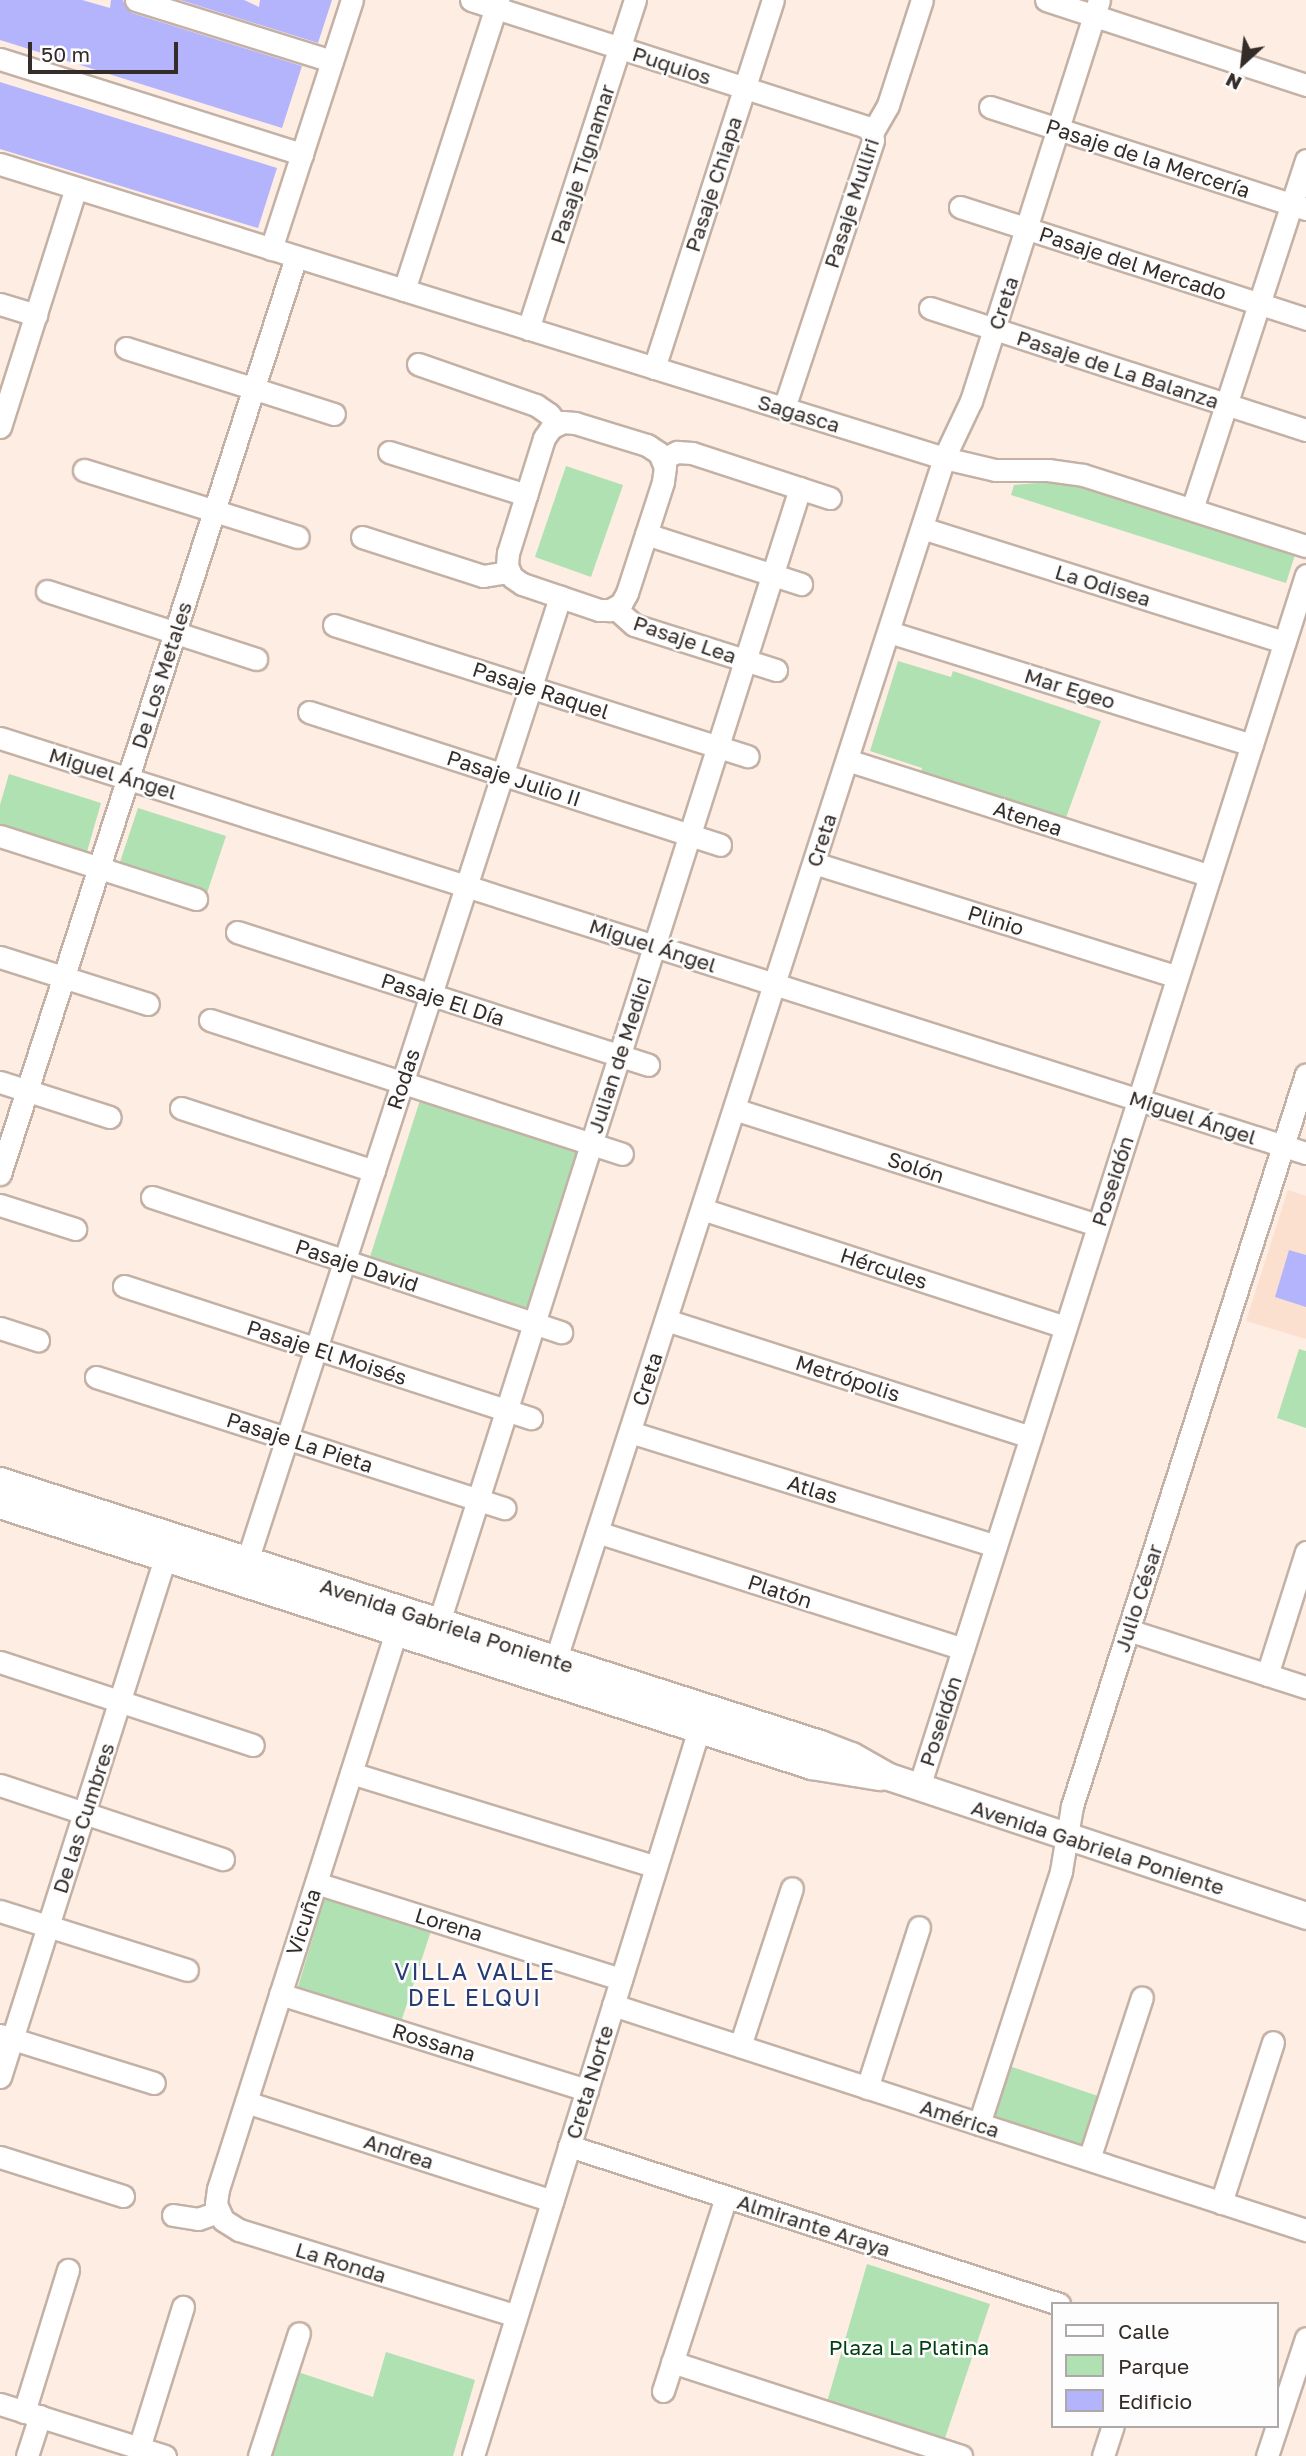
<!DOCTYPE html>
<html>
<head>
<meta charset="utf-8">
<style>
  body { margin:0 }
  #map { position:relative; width:1306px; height:2456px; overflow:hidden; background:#fdede2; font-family:"Golos Text",sans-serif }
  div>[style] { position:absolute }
  .built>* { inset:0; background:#fbe0cf }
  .green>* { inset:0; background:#afe1b2 }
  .building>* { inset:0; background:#b4b4fc }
  .roads { filter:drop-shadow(2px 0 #c4b1a5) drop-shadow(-2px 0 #c4b1a5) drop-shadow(0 2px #c4b1a5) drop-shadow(0 -2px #c4b1a5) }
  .minor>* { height:21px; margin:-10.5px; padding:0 10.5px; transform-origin:10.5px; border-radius:10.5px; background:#fff }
  .major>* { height:26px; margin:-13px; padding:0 13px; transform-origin:13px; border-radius:13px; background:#fff }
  span { translate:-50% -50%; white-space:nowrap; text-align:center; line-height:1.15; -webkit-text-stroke:5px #fdfdfd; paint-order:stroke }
  .street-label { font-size:21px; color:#342c28 }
  .park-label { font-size:21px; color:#013e10 }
  .neighbourhood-label { font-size:23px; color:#283a73; letter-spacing:2px }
  .legend { position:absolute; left:1051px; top:2302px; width:228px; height:126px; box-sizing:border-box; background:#fdfdfd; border:2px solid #ada9a8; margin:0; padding:9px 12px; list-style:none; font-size:21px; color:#342c28 }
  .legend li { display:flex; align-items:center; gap:14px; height:35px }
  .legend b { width:35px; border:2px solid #ada9a8 }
  .north { position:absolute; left:1208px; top:28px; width:70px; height:70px; -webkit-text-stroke:5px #fdfdfd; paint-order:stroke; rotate:207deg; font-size:19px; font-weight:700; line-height:28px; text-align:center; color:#342c28 }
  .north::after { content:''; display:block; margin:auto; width:24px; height:32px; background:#342c28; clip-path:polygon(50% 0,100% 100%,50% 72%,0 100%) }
  .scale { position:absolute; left:28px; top:42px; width:150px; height:32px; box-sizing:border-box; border:4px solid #342c28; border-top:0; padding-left:9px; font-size:21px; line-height:24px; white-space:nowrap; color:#342c28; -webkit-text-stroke:5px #fdfdfd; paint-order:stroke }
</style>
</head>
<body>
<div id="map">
  <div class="built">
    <i style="clip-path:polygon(1288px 1190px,1306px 1196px,1306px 1339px,1246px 1321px)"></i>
  </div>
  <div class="green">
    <i style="clip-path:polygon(566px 466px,623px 485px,591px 577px,535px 557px)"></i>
    <i style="clip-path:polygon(1062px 481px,1295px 555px,1286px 583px,1011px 495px,1014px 485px)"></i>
    <i style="clip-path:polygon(898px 661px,951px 677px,953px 671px,1101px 721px,1063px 826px,920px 777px,922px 768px,870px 751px)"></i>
    <i style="clip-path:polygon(9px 774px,101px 803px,86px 855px,0 827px,0 805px)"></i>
    <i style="clip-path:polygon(138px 808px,226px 836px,207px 893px,120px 862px)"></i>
    <i style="clip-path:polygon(421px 1097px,581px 1146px,527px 1311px,369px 1260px)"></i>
    <i style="clip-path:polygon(1299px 1349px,1306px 1351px,1306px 1428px,1277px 1418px)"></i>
    <i style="clip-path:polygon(325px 1897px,431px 1931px,400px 2025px,297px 1990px)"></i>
    <i style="clip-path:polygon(1009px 2066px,1098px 2096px,1080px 2150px,992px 2121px)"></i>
    <i style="clip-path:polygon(867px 2264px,990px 2304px,944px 2441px,827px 2402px)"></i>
    <i style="clip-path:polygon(386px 2352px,475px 2380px,453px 2456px,269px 2456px,295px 2371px,373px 2397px)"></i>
  </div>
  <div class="building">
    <i style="clip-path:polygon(0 0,82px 0,110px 8px,111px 0,123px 0,126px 8px,132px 13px,302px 66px,282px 128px,0 40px)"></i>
    <i style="clip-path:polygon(180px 0,244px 0,259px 7px,260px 0,332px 0,318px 43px)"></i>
    <i style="clip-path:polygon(0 82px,277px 168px,258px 228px,0 149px)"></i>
    <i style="clip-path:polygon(1289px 1250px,1306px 1255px,1306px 1307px,1275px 1297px)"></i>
  </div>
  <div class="roads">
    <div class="minor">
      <i style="left:136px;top:0;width:205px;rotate:17.3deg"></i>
      <i style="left:471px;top:0;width:415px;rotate:17.8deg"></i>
      <i style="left:866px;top:127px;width:8px;rotate:45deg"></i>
      <i style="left:1046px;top:0;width:274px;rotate:18.1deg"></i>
      <i style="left:0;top:59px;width:317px;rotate:17.5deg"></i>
      <i style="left:990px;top:107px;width:332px;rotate:17.9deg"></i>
      <i style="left:0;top:164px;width:989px;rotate:17.3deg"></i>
      <i style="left:944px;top:458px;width:52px;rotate:13.2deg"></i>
      <i style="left:995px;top:470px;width:53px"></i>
      <i style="left:1048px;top:470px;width:35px;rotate:8deg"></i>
      <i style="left:1083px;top:475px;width:234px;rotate:17.7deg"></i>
      <i style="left:960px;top:207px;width:364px;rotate:17.9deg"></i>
      <i style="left:271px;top:249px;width:262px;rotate:-72deg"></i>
      <i style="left:404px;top:290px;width:305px;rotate:-72deg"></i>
      <i style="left:0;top:304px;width:38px;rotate:17deg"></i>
      <i style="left:930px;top:308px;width:395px;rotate:18deg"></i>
      <i style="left:528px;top:329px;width:346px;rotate:-72deg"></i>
      <i style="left:126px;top:348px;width:218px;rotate:17.6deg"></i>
      <i style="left:418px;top:364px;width:125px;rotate:19.2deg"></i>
      <i style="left:536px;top:405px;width:16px;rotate:35deg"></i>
      <i style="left:549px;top:414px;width:13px;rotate:51deg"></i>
      <i style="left:654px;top:368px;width:387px;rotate:-72.1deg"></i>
      <i style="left:784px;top:408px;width:282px;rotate:-71.6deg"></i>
      <i style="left:873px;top:140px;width:7px;rotate:-98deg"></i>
      <i style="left:872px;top:133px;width:32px;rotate:-60deg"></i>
      <i style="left:888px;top:105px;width:110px;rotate:-72.1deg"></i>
      <i style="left:563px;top:422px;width:12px;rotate:5deg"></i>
      <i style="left:575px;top:423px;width:75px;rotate:17deg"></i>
      <i style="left:647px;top:445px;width:14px;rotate:34deg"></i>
      <i style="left:659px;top:453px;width:15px;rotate:67deg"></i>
      <i style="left:665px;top:467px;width:15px;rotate:98deg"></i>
      <i style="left:663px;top:482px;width:117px;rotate:108deg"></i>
      <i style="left:627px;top:593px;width:13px;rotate:119deg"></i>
      <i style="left:621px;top:604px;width:13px;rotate:151deg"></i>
      <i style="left:610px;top:610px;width:11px;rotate:180deg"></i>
      <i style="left:599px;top:610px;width:81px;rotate:-161.3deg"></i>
      <i style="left:522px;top:584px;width:12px;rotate:-145deg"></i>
      <i style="left:512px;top:577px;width:12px;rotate:-114deg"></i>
      <i style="left:507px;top:566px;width:13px;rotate:-86deg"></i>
      <i style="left:508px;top:553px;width:121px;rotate:-72.6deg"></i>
      <i style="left:544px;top:438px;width:12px;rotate:-55deg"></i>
      <i style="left:551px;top:428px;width:13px;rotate:-27deg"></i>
      <i style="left:0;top:427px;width:251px;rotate:-72.4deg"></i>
      <i style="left:389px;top:452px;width:144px;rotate:17.4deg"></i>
      <i style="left:663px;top:459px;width:16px;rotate:-27deg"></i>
      <i style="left:677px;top:452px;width:15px;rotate:4deg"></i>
      <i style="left:692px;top:453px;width:145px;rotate:18.1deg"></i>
      <i style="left:84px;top:470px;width:224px;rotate:17.4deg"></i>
      <i style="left:1192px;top:509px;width:367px;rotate:-71.9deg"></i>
      <i style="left:922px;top:528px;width:380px;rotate:17.5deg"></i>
      <i style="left:646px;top:534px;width:163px;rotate:17.9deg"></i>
      <i style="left:362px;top:537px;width:127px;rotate:17.9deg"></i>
      <i style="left:483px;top:576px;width:26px;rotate:-9deg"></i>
      <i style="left:47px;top:591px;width:220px;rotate:18deg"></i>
      <i style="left:615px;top:608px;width:25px;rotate:42deg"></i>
      <i style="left:634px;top:625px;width:149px;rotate:17.6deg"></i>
      <i style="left:334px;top:625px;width:434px;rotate:17.6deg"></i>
      <i style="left:889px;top:632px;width:380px;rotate:17.3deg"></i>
      <i style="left:309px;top:712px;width:432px;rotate:17.9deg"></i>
      <i style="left:0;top:738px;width:1370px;rotate:17.63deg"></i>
      <i style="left:847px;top:760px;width:381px;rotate:17.7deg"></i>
      <i style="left:0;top:836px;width:206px;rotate:17.8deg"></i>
      <i style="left:814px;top:863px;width:380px;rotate:17.4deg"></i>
      <i style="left:237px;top:932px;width:432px;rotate:17.9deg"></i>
      <i style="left:0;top:957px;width:155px;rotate:17.6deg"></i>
      <i style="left:210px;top:1020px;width:433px;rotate:18deg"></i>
      <i style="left:0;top:1082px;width:115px;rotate:17.7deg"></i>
      <i style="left:181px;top:1108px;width:203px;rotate:18.1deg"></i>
      <i style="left:734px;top:1109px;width:382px;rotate:17.7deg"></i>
      <i style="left:0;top:1174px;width:964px;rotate:-72.11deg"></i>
      <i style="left:152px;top:1197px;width:431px;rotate:18.3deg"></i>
      <i style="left:0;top:1205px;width:79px;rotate:17.7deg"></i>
      <i style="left:702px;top:1209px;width:382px;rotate:18deg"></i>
      <i style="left:124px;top:1286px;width:428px;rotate:18deg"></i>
      <i style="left:666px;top:1320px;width:383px;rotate:17.8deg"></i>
      <i style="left:0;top:1328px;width:40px;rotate:18deg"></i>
      <i style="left:96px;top:1377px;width:429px;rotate:17.8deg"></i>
      <i style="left:630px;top:1432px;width:383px;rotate:17.3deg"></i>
      <i style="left:597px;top:1532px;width:384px;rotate:17.7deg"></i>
      <i style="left:247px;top:1561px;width:1014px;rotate:-72.01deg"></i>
      <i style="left:439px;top:1622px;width:1190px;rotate:-72.34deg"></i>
      <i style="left:1128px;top:1630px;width:187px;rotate:17.8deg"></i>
      <i style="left:396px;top:1632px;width:585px;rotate:107.72deg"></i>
      <i style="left:218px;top:2189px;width:15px;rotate:98deg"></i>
      <i style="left:216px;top:2204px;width:17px;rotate:66deg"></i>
      <i style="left:223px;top:2220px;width:19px;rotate:32deg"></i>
      <i style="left:239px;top:2230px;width:290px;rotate:17.2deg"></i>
      <i style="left:0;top:1662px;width:266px;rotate:18.2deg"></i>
      <i style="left:551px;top:1674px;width:1278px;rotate:-72.09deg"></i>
      <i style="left:944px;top:458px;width:63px;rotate:-64.7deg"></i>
      <i style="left:971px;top:401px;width:421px;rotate:-72.3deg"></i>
      <i style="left:1267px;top:1675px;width:129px;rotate:-72.4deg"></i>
      <i style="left:351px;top:1773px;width:319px;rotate:17.1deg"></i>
      <i style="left:0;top:1785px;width:235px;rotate:18.4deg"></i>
      <i style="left:919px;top:1787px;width:1272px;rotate:-72.29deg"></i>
      <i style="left:316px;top:1883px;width:320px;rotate:17.5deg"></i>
      <i style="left:0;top:1911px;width:196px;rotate:17.5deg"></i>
      <i style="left:280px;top:1994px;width:322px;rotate:17.4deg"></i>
      <i style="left:613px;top:2005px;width:729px;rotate:17.99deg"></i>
      <i style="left:0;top:2035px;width:161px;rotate:17.3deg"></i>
      <i style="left:740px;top:2046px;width:166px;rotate:-71.8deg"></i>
      <i style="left:0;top:2077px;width:545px;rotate:-72.36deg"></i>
      <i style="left:867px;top:2088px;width:169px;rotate:-72.1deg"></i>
      <i style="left:246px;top:2102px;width:322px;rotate:17.9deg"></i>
      <i style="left:979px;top:2124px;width:266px;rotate:-72deg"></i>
      <i style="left:1061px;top:1871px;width:66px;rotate:-80.4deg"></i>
      <i style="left:1072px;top:1806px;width:768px;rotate:-72.27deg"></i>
      <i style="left:569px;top:2146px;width:515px;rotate:17.87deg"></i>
      <i style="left:0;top:2157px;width:129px;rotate:17.6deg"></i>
      <i style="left:1089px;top:2159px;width:170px;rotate:-71.9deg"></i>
      <i style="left:1221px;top:2203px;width:169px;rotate:-72.1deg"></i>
      <i style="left:173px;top:2215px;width:25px;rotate:9deg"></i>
      <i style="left:198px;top:2219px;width:21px;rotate:-19deg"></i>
      <i style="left:672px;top:2362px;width:304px;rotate:18deg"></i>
      <i style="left:663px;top:2391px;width:204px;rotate:-72deg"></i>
      <i style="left:0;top:2404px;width:173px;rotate:17.5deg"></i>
      <i style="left:24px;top:2412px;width:149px;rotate:-72.8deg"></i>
      <i style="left:139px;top:2448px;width:148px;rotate:-72.7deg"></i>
      <i style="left:27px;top:2456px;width:42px;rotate:-72deg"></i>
      <i style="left:259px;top:2456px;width:129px;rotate:-72deg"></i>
      <i style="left:473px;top:2456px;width:775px;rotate:-72.73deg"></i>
      <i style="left:1103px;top:2456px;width:32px;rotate:-72deg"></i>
      <i style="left:1267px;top:2456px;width:124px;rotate:-71.7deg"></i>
    </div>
    <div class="major">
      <i style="left:0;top:1481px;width:861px;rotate:17.78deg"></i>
      <i style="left:820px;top:1744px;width:34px;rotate:21deg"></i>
      <i style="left:852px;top:1756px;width:43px;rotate:29.6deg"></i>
      <i style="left:889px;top:1777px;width:440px;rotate:18.4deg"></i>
      <i style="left:0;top:1505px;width:853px;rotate:17.82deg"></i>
      <i style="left:812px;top:1766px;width:69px;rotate:9.2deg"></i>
    </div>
  </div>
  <div class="street-label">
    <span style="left:672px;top:65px;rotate:18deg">Puquios</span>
    <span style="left:1148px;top:158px;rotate:18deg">Pasaje de la Mercería</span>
    <span style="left:582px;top:164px;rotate:-72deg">Pasaje Tignamar</span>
    <span style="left:713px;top:184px;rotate:-72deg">Pasaje Chiapa</span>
    <span style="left:851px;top:203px;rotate:-72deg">Pasaje Mulliri</span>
    <span style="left:1133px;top:263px;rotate:18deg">Pasaje del Mercado</span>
    <span style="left:1003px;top:303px;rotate:-72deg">Creta</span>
    <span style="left:1118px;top:369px;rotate:18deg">Pasaje de La Balanza</span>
    <span style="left:799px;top:413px;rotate:17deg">Sagasca</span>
    <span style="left:1103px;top:585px;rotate:17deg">La Odisea</span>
    <span style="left:685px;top:639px;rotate:19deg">Pasaje Lea</span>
    <span style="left:161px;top:675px;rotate:-72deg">De Los Metales</span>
    <span style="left:1070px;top:688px;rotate:17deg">Mar Egeo</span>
    <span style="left:541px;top:690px;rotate:18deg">Pasaje Raquel</span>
    <span style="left:113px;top:773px;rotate:17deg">Miguel Ángel</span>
    <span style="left:514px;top:778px;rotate:18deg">Pasaje Julio II</span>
    <span style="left:1028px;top:818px;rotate:18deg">Atenea</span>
    <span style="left:821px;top:840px;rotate:-72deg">Creta</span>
    <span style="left:996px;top:920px;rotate:17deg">Plinio</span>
    <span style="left:653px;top:945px;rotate:18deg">Miguel Ángel</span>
    <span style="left:443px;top:999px;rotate:18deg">Pasaje El Día</span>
    <span style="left:619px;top:1055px;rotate:-72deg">Julian de Medici</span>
    <span style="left:403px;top:1079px;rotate:-72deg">Rodas</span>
    <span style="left:1193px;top:1117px;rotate:18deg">Miguel Ángel</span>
    <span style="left:916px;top:1167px;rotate:18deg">Solón</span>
    <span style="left:1112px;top:1181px;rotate:-72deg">Poseidón</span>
    <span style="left:357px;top:1265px;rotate:18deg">Pasaje David</span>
    <span style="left:884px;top:1268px;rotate:18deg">Hércules</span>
    <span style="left:327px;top:1352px;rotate:18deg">Pasaje El Moisés</span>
    <span style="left:848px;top:1378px;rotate:18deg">Metrópolis</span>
    <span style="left:647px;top:1379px;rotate:-72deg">Creta</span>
    <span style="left:300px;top:1442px;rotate:18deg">Pasaje La Pieta</span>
    <span style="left:813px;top:1489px;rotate:17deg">Atlas</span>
    <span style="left:780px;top:1591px;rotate:18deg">Platón</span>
    <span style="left:1138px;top:1598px;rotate:-72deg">Julio César</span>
    <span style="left:447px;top:1625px;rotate:18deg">Avenida Gabriela Poniente</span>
    <span style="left:940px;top:1721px;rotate:-72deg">Poseidón</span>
    <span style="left:83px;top:1818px;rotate:-72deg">De las Cumbres</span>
    <span style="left:1098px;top:1847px;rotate:18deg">Avenida Gabriela Poniente</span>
    <span style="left:303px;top:1922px;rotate:-72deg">Vicuña</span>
    <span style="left:449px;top:1924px;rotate:17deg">Lorena</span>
    <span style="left:434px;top:2042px;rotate:17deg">Rossana</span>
    <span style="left:589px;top:2082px;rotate:-73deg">Creta Norte</span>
    <span style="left:960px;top:2118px;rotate:18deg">América</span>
    <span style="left:399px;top:2151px;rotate:18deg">Andrea</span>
    <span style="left:814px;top:2225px;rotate:18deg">Almirante Araya</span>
    <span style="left:341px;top:2262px;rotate:17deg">La Ronda</span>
  </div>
  <div class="park-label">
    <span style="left:909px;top:2347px">Plaza La Platina</span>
  </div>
  <div class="neighbourhood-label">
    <span style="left:475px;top:1984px">VILLA VALLE<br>DEL ELQUI</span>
  </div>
  <ul class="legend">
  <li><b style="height:9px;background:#fff"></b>Calle</li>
  <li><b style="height:19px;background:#afe1b2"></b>Parque</li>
  <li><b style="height:19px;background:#b4b4fc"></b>Edificio</li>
  </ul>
  <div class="north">N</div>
  <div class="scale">50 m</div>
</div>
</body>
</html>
